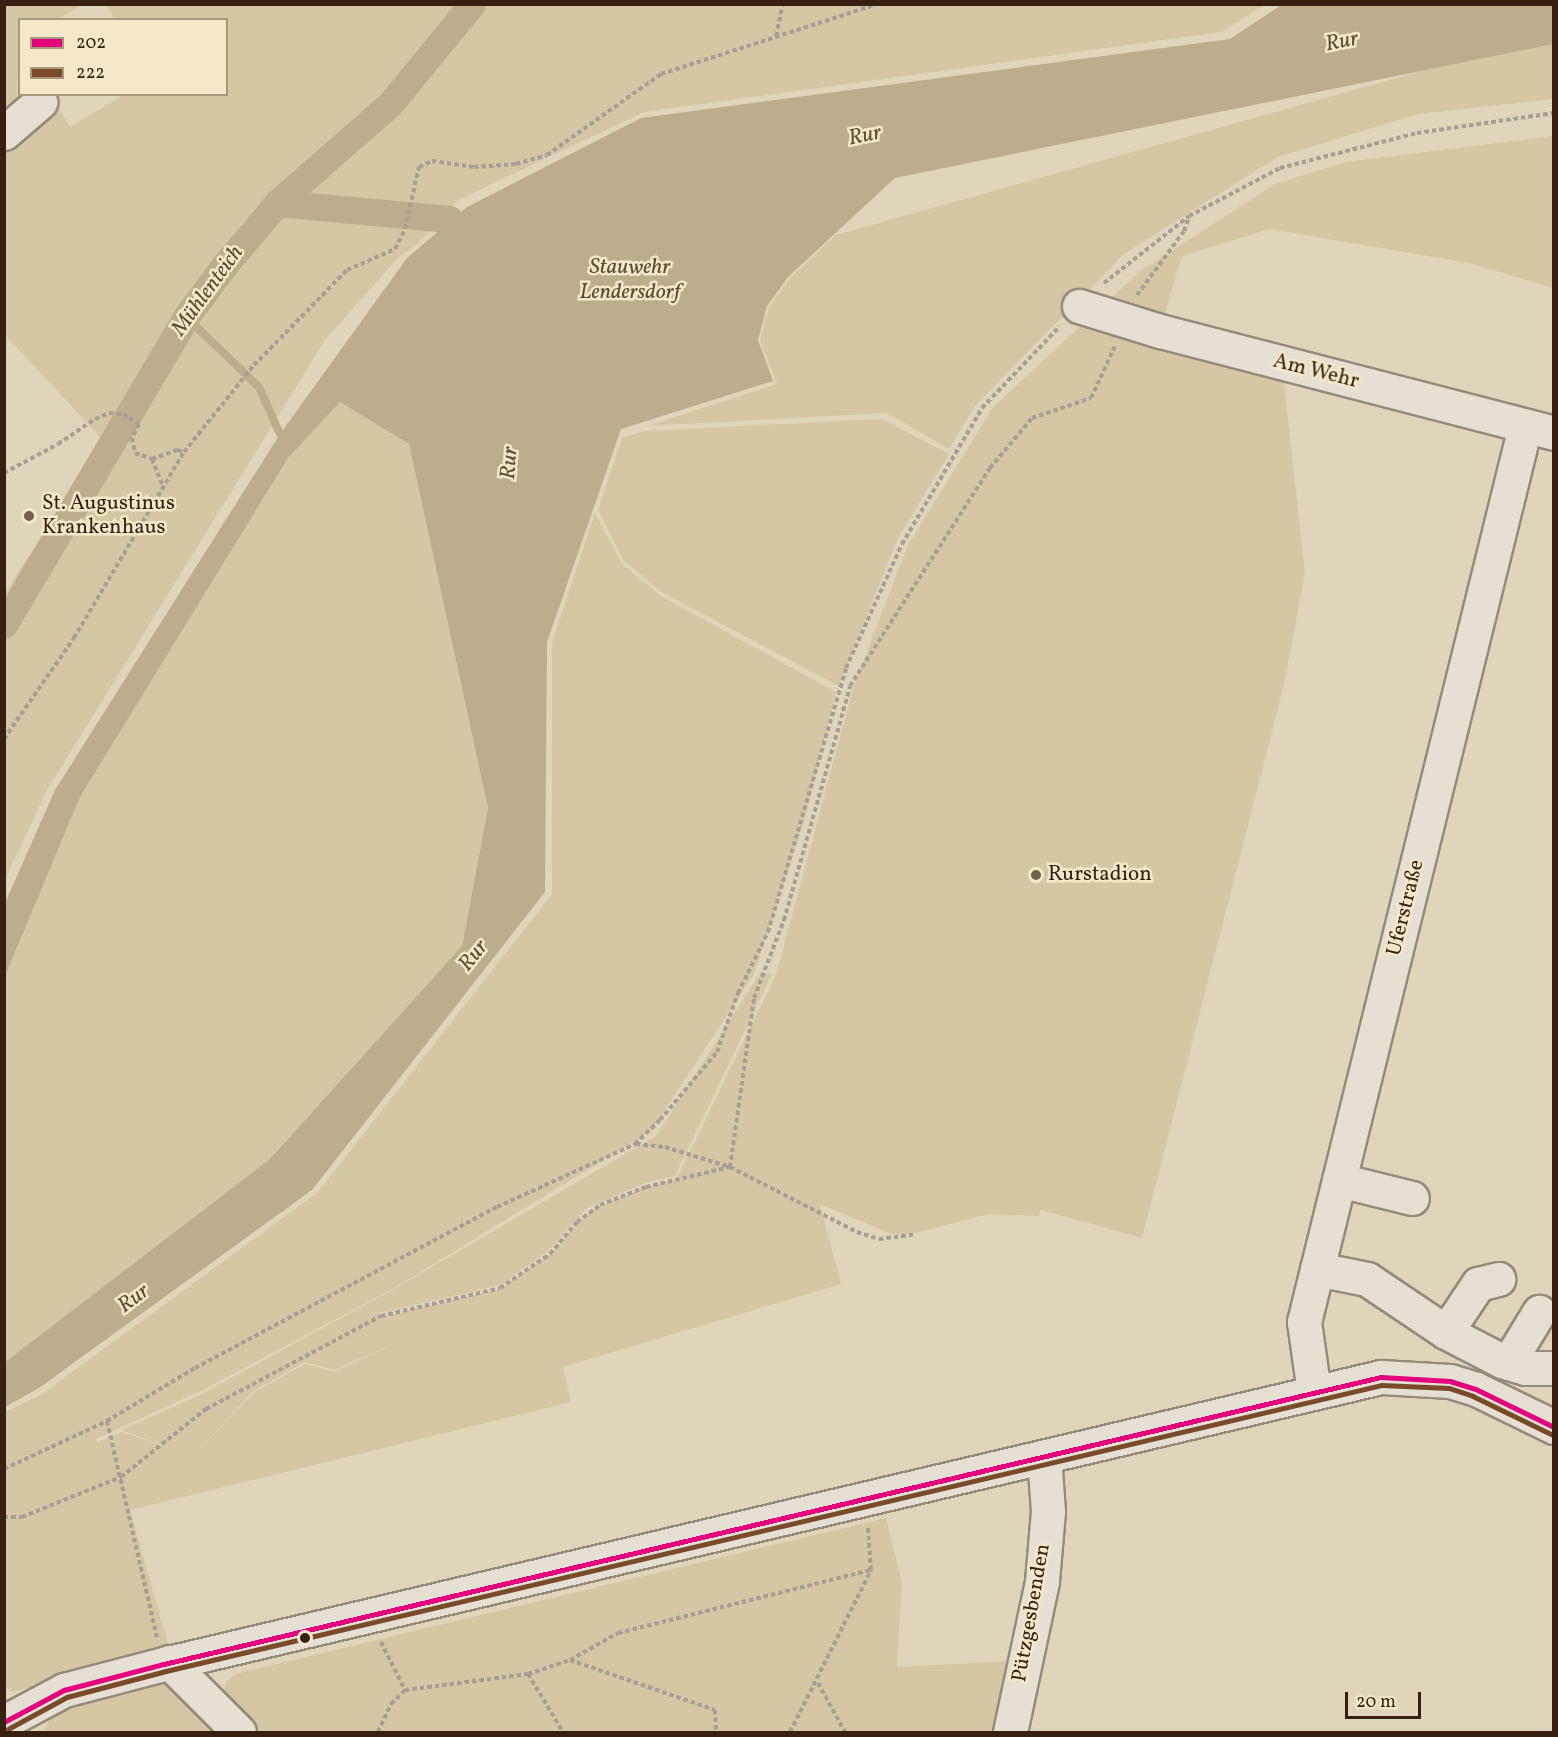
<!DOCTYPE html>
<html>
<head>
<meta charset="utf-8">
<style>
  body { margin:0 }
  #map { position:relative; width:1558px; height:1737px; overflow:hidden; background:#dfd5bb; font-family:Vollkorn,serif }
  div>[style] { position:absolute }
  .green>* { inset:0; background:#d6c7a4 }
  .water>* { inset:0; background:#bead8c }
  .stream>* { height:8px; margin:-4px; padding:0 4px; transform-origin:4px; border-radius:4px; background:#bead8c }
  .canal>* { height:27px; margin:-13.5px; padding:0 13.5px; transform-origin:13.5px; border-radius:13.5px; background:#bead8c }
  .path>* { height:4px; margin-top:-2px; transform-origin:0; background:repeating-linear-gradient(90deg,#a59f94 0 4.5px,transparent 0 7.5px) }
  .roads { filter:drop-shadow(2px 0 #948b7b) drop-shadow(-2px 0 #948b7b) drop-shadow(0 2px #948b7b) drop-shadow(0 -2px #948b7b) }
  .minor>* { height:33px; margin:-16.5px; padding:0 16.5px; transform-origin:16.5px; border-radius:16.5px; background:#e5e0d3 }
  .bus-1>* { height:4.5px; margin:-2.25px; padding:0 2.25px; transform-origin:2.25px; border-radius:2.25px; background:#e5007d }
  .bus-2>* { height:4.5px; margin:-2.25px; padding:0 2.25px; transform-origin:2.25px; border-radius:2.25px; background:#7a4b2a }
  .dots>* { width:16px; height:16px; translate:-50% -50%; box-sizing:border-box; border:3px solid #f4e8c9; border-radius:50% }
  span { translate:-50% -50%; white-space:nowrap; text-align:center; line-height:1.15; -webkit-text-stroke:5px #f4e8c9; paint-order:stroke }
  .street-label { font-size:21px; color:#371f12 }
  .poi-label { font-size:21px; color:#371f12 }
  .left { translate:0 -50%; text-align:left }
  .water-label { font-size:22px; color:#614b36; font-style:italic }
  .frame { position:absolute; inset:0; border:6px solid #371f12; pointer-events:none }
  .legend { position:absolute; left:18px; top:18px; width:210px; height:78px; box-sizing:border-box; background:#f4e8c9; border:2px solid #a89880; margin:0; padding:8px 10px; list-style:none; font-size:18px; color:#371f12 }
  .legend li { display:flex; align-items:center; gap:12px; height:30px }
  .legend b { width:30px; border:2px solid #a89880 }
  .scale { position:absolute; left:1345px; top:1692px; width:76px; height:27px; box-sizing:border-box; border:3px solid #371f12; border-top:0; padding-left:8px; font-size:18px; line-height:21px; white-space:nowrap; color:#371f12; -webkit-text-stroke:4px #f4e8c9; paint-order:stroke }
</style>
</head>
<body>
<div id="map">
  <div class="green">
    <i style="clip-path:polygon(5px 5px,83px 5px,58px 19px,20px 20px,16px 113px,5px 122px)"></i>
    <i style="clip-path:polygon(106px 5px,1265px 5px,1221px 32px,644px 112px,458px 200px,420px 242px,397px 259px,325px 340px,46px 792px,5px 880px,5px 593px,103px 440px,5px 335px,5px 143px,54px 101px,70px 127px,123px 95px,226px 94px,226px 20px,115px 19px)"></i>
    <i style="clip-path:polygon(1553px 40px,1553px 99px,1418px 114px,1278px 157px,1124px 254px,976px 405px,949px 449px,887px 413px,647px 426px,777px 384px,760px 340px,769px 307px,790px 278px,836px 235px,1486px 53px)"></i>
    <i style="clip-path:polygon(evenodd,1553px 136px,1553px 288px,1469px 263px,1270px 229px,1182px 256px,1156px 343px,1283px 374px,1305px 573px,1284px 685px,1142px 1238px,1041px 1210px,1039px 1216px,989px 1214px,911px 1234px,891px 1234px,820px 1204px,841px 1284px,563px 1367px,571px 1402px,130px 1510px,170px 1651px,12px 1692px,5px 1686px,5px 1412px,42px 1394px,317px 1193px,552px 894px,552px 643px,595px 513px,622px 564px,661px 596px,836px 692px,804px 822px,754px 974px,651px 1131px,394px 1288px,203px 1390px,96px 1439px,98px 1442px,122px 1432px,178px 1451px,121px 1430px,202px 1394px,394px 1289px,656px 1136px,760px 973px,772px 974px,675px 1176px,645px 1183px,587px 1208px,548px 1251px,500px 1285px,379px 1313px,378px 1318px,500px 1289px,550px 1254px,589px 1211px,646px 1187px,676px 1180px,776px 975px,854px 685px,907px 547px,993px 407px,1139px 272px,1275px 184px,1346px 162px,1553px 136px,395px 1343px,335px 1372px,305px 1364px,255px 1392px,192px 1457px,254px 1391px,305px 1362px,335px 1370px,395px 1343px)"></i>
    <i style="clip-path:polygon(340px 402px,409px 444px,488px 808px,462px 946px,270px 1159px,5px 1362px,5px 976px,80px 797px,288px 458px)"></i>
    <i style="clip-path:polygon(882px 419px,949px 454px,897px 540px,839px 686px,661px 592px,623px 560px,598px 510px,622px 438px,644px 431px)"></i>
    <i style="clip-path:polygon(886px 1518px,902px 1583px,897px 1667px,1012px 1661px,999px 1732px,259px 1732px,223px 1694px,227px 1681px,235px 1674px)"></i>
    <i style="clip-path:polygon(177px 1679px,229px 1732px,44px 1732px,49px 1720px,66px 1705px)"></i>
  </div>
  <div class="water">
    <i style="clip-path:polygon(1283px 4px,1553px 5px,1553px 44px,895px 178px,788px 277px,767px 306px,758px 340px,773px 381px,621px 429px,547px 642px,545px 892px,312px 1190px,39px 1388px,5px 1407px,5px 1362px,270px 1159px,462px 946px,488px 808px,409px 444px,340px 402px,288px 458px,80px 797px,5px 976px,5px 903px,55px 790px,280px 434px,407px 258px,467px 207px,641px 118px,1230px 39px)"></i>
  </div>
  <div class="stream">
    <i style="left:186px;top:317px;width:101px;rotate:43.8deg"></i>
    <i style="left:259px;top:387px;width:51px;rotate:65.9deg"></i>
  </div>
  <div class="canal">
    <i style="left:277px;top:203px;width:173px;rotate:5.3deg"></i>
    <i style="left:4px;top:625px;width:358px;rotate:-59.4deg"></i>
    <i style="left:186px;top:317px;width:64px;rotate:-53.3deg"></i>
    <i style="left:224px;top:266px;width:82px;rotate:-49.9deg"></i>
    <i style="left:277px;top:203px;width:150px;rotate:-41.2deg"></i>
    <i style="left:390px;top:104px;width:129px;rotate:-50.6deg"></i>
  </div>
  <div class="path">
    <i style="left:776px;top:36px;width:33px;rotate:-78deg"></i>
    <i style="left:1104px;top:283px;width:108px;rotate:-38.2deg"></i>
    <i style="left:1189px;top:216px;width:103px;rotate:-27.8deg"></i>
    <i style="left:1280px;top:168px;width:141px;rotate:-14.3deg"></i>
    <i style="left:1417px;top:133px;width:138px;rotate:-8.3deg"></i>
    <i style="left:1137px;top:295px;width:79px;rotate:-53.7deg"></i>
    <i style="left:1184px;top:231px;width:15px;rotate:-70deg"></i>
    <i style="left:152px;top:459px;width:27px;rotate:-20deg"></i>
    <i style="left:177px;top:450px;width:7px;rotate:16deg"></i>
    <i style="left:4px;top:473px;width:61px;rotate:-28.2deg"></i>
    <i style="left:58px;top:444px;width:45px;rotate:-34deg"></i>
    <i style="left:95px;top:419px;width:15px;rotate:-23deg"></i>
    <i style="left:109px;top:413px;width:14px;rotate:4deg"></i>
    <i style="left:123px;top:414px;width:19px;rotate:32deg"></i>
    <i style="left:139px;top:424px;width:16px;rotate:117deg"></i>
    <i style="left:132px;top:438px;width:15px;rotate:79deg"></i>
    <i style="left:135px;top:453px;width:18px;rotate:19deg"></i>
    <i style="left:152px;top:459px;width:29px;rotate:68deg"></i>
    <i style="left:4px;top:739px;width:123px;rotate:-55.3deg"></i>
    <i style="left:74px;top:638px;width:216px;rotate:-59.4deg"></i>
    <i style="left:184px;top:452px;width:112px;rotate:-51.2deg"></i>
    <i style="left:254px;top:365px;width:133px;rotate:-45.6deg"></i>
    <i style="left:347px;top:270px;width:52px;rotate:-23.6deg"></i>
    <i style="left:395px;top:249px;width:22px;rotate:-63deg"></i>
    <i style="left:405px;top:229px;width:64px;rotate:-77.3deg"></i>
    <i style="left:419px;top:167px;width:14px;rotate:-25deg"></i>
    <i style="left:432px;top:161px;width:42px;rotate:8.1deg"></i>
    <i style="left:474px;top:167px;width:42px;rotate:-4.1deg"></i>
    <i style="left:516px;top:164px;width:32px;rotate:-16deg"></i>
    <i style="left:547px;top:155px;width:140px;rotate:-35.4deg"></i>
    <i style="left:661px;top:74px;width:228px;rotate:-17.9deg"></i>
    <i style="left:636px;top:1144px;width:29px;rotate:6deg"></i>
    <i style="left:665px;top:1147px;width:68px;rotate:17.1deg"></i>
    <i style="left:730px;top:1167px;width:143px;rotate:27.1deg"></i>
    <i style="left:857px;top:1232px;width:23px;rotate:18deg"></i>
    <i style="left:879px;top:1239px;width:34px;rotate:-7deg"></i>
    <i style="left:107px;top:1421px;width:222px;rotate:77deg"></i>
    <i style="left:4px;top:1469px;width:114px;rotate:-25deg"></i>
    <i style="left:107px;top:1421px;width:103px;rotate:-31.1deg"></i>
    <i style="left:195px;top:1368px;width:342px;rotate:-28.1deg"></i>
    <i style="left:497px;top:1207px;width:152px;rotate:-24.5deg"></i>
    <i style="left:635px;top:1144px;width:35px;rotate:-44deg"></i>
    <i style="left:660px;top:1120px;width:89px;rotate:-50deg"></i>
    <i style="left:717px;top:1052px;width:63px;rotate:-70.4deg"></i>
    <i style="left:738px;top:993px;width:68px;rotate:-63.8deg"></i>
    <i style="left:768px;top:932px;width:275px;rotate:-73.5deg"></i>
    <i style="left:846px;top:668px;width:136px;rotate:-65.7deg"></i>
    <i style="left:902px;top:544px;width:158px;rotate:-59.5deg"></i>
    <i style="left:982px;top:408px;width:113px;rotate:-46.4deg"></i>
    <i style="left:4px;top:1517px;width:18px"></i>
    <i style="left:22px;top:1517px;width:107px;rotate:-22deg"></i>
    <i style="left:121px;top:1477px;width:109px;rotate:-38.7deg"></i>
    <i style="left:206px;top:1409px;width:198px;rotate:-28deg"></i>
    <i style="left:381px;top:1316px;width:122px;rotate:-13.2deg"></i>
    <i style="left:500px;top:1288px;width:60px;rotate:-34.2deg"></i>
    <i style="left:550px;top:1254px;width:42px;rotate:-49.8deg"></i>
    <i style="left:577px;top:1222px;width:29px;rotate:-36deg"></i>
    <i style="left:600px;top:1205px;width:49px;rotate:-21.4deg"></i>
    <i style="left:646px;top:1187px;width:86px;rotate:-13.4deg"></i>
    <i style="left:730px;top:1167px;width:171px;rotate:-81.9deg"></i>
    <i style="left:754px;top:998px;width:84px;rotate:-69deg"></i>
    <i style="left:784px;top:920px;width:243px;rotate:-74.2deg"></i>
    <i style="left:850px;top:686px;width:259px;rotate:-57.3deg"></i>
    <i style="left:990px;top:468px;width:65px;rotate:-50deg"></i>
    <i style="left:1032px;top:418px;width:62px;rotate:-18.7deg"></i>
    <i style="left:1091px;top:398px;width:57px;rotate:-65.2deg"></i>
    <i style="left:381px;top:1642px;width:54px;rotate:63.4deg"></i>
    <i style="left:570px;top:1660px;width:153px;rotate:19deg"></i>
    <i style="left:715px;top:1710px;width:22px;rotate:87deg"></i>
    <i style="left:528px;top:1674px;width:68px;rotate:58.9deg"></i>
    <i style="left:818px;top:1683px;width:56px;rotate:61.1deg"></i>
    <i style="left:378px;top:1732px;width:31px;rotate:-65deg"></i>
    <i style="left:391px;top:1704px;width:20px;rotate:-45deg"></i>
    <i style="left:405px;top:1690px;width:124px;rotate:-7.4deg"></i>
    <i style="left:528px;top:1674px;width:44px;rotate:-18.4deg"></i>
    <i style="left:570px;top:1660px;width:55px;rotate:-29.4deg"></i>
    <i style="left:618px;top:1633px;width:261px;rotate:-14deg"></i>
    <i style="left:790px;top:1732px;width:181px;rotate:-63.4deg"></i>
    <i style="left:871px;top:1570px;width:42px;rotate:-94.1deg"></i>
  </div>
  <div class="roads">
    <div class="minor">
      <i style="left:4px;top:133px;width:48px;rotate:-40.7deg"></i>
      <i style="left:1079px;top:306px;width:85px;rotate:17.2deg"></i>
      <i style="left:1160px;top:331px;width:407px;rotate:14.5deg"></i>
      <i style="left:1339px;top:1180px;width:75px;rotate:13.9deg"></i>
      <i style="left:1317px;top:1269px;width:51px;rotate:11.3deg"></i>
      <i style="left:1367px;top:1279px;width:95px;rotate:33.9deg"></i>
      <i style="left:1446px;top:1332px;width:63px;rotate:27.4deg"></i>
      <i style="left:1502px;top:1361px;width:24px;rotate:17deg"></i>
      <i style="left:1525px;top:1368px;width:29px"></i>
      <i style="left:1446px;top:1332px;width:58px;rotate:-56.3deg"></i>
      <i style="left:1478px;top:1284px;width:21px;rotate:-14deg"></i>
      <i style="left:1508px;top:1363px;width:60px;rotate:-58.7deg"></i>
      <i style="left:1314px;top:1392px;width:71px;rotate:-98.1deg"></i>
      <i style="left:1304px;top:1322px;width:923px;rotate:-76.14deg"></i>
      <i style="left:169px;top:1662px;width:99px;rotate:45deg"></i>
      <i style="left:4px;top:1722px;width:68px;rotate:-28.1deg"></i>
      <i style="left:64px;top:1690px;width:103px;rotate:-14.6deg"></i>
      <i style="left:164px;top:1664px;width:1250px;rotate:-13.27deg"></i>
      <i style="left:1381px;top:1377px;width:69px;rotate:3.3deg"></i>
      <i style="left:1450px;top:1381px;width:27px;rotate:17deg"></i>
      <i style="left:1476px;top:1389px;width:87px;rotate:26deg"></i>
      <i style="left:1010px;top:1732px;width:154px;rotate:-78deg"></i>
      <i style="left:1042px;top:1581px;width:70px;rotate:-85.1deg"></i>
      <i style="left:1048px;top:1511px;width:54px;rotate:-94.2deg"></i>
    </div>
  </div>
  <div class="bus-1">
    <i style="left:4px;top:1722px;width:68px;rotate:-28.1deg"></i>
    <i style="left:64px;top:1690px;width:103px;rotate:-14.6deg"></i>
    <i style="left:164px;top:1664px;width:1250px;rotate:-13.27deg"></i>
    <i style="left:1381px;top:1377px;width:69px;rotate:3.3deg"></i>
    <i style="left:1450px;top:1381px;width:27px;rotate:17deg"></i>
    <i style="left:1476px;top:1389px;width:87px;rotate:26deg"></i>
  </div>
  <div class="bus-2">
    <i style="left:8px;top:1729px;width:67px;rotate:-28.5deg"></i>
    <i style="left:67px;top:1697px;width:102px;rotate:-14.7deg"></i>
    <i style="left:166px;top:1671px;width:1249px;rotate:-13.24deg"></i>
    <i style="left:1382px;top:1385px;width:67px;rotate:2.6deg"></i>
    <i style="left:1449px;top:1388px;width:25px;rotate:18deg"></i>
    <i style="left:1473px;top:1396px;width:87px;rotate:26deg"></i>
  </div>
  <div class="dots">
    <i style="left:29px;top:516px;background:#725f4d"></i>
    <i style="left:1036px;top:875px;background:#725f4d"></i>
    <i style="left:305px;top:1638px;background:#371f12"></i>
  </div>
  <div class="street-label">
    <span style="left:1316px;top:372px;rotate:14deg">Am Wehr</span>
    <span style="left:1406px;top:908px;rotate:-76deg">Uferstraße</span>
    <span style="left:1032px;top:1613px;rotate:-80deg">Pützgesbenden</span>
  </div>
  <div class="poi-label">
    <span class="left" style="left:42px;top:516px">St. Augustinus<br>Krankenhaus</span>
    <span class="left" style="left:1048px;top:875px">Rurstadion</span>
  </div>
  <div class="water-label">
    <span style="left:1342px;top:42px;rotate:-11deg">Rur</span>
    <span style="left:865px;top:136px;rotate:-11deg">Rur</span>
    <span style="left:630px;top:280px">Stauwehr<br>Lendersdorf</span>
    <span style="left:208px;top:291px;rotate:-54deg">Mühlenteich</span>
    <span style="left:510px;top:463px;rotate:-85deg">Rur</span>
    <span style="left:474px;top:956px;rotate:-51deg">Rur</span>
    <span style="left:134px;top:1299px;rotate:-37deg">Rur</span>
  </div>
  <div class="frame"></div>
  <ul class="legend">
  <li><b style="height:8px;background:#e5007d"></b>202</li>
  <li><b style="height:8px;background:#7a4b2a"></b>222</li>
  </ul>
  <div class="scale">20 m</div>
</div>
</body>
</html>
